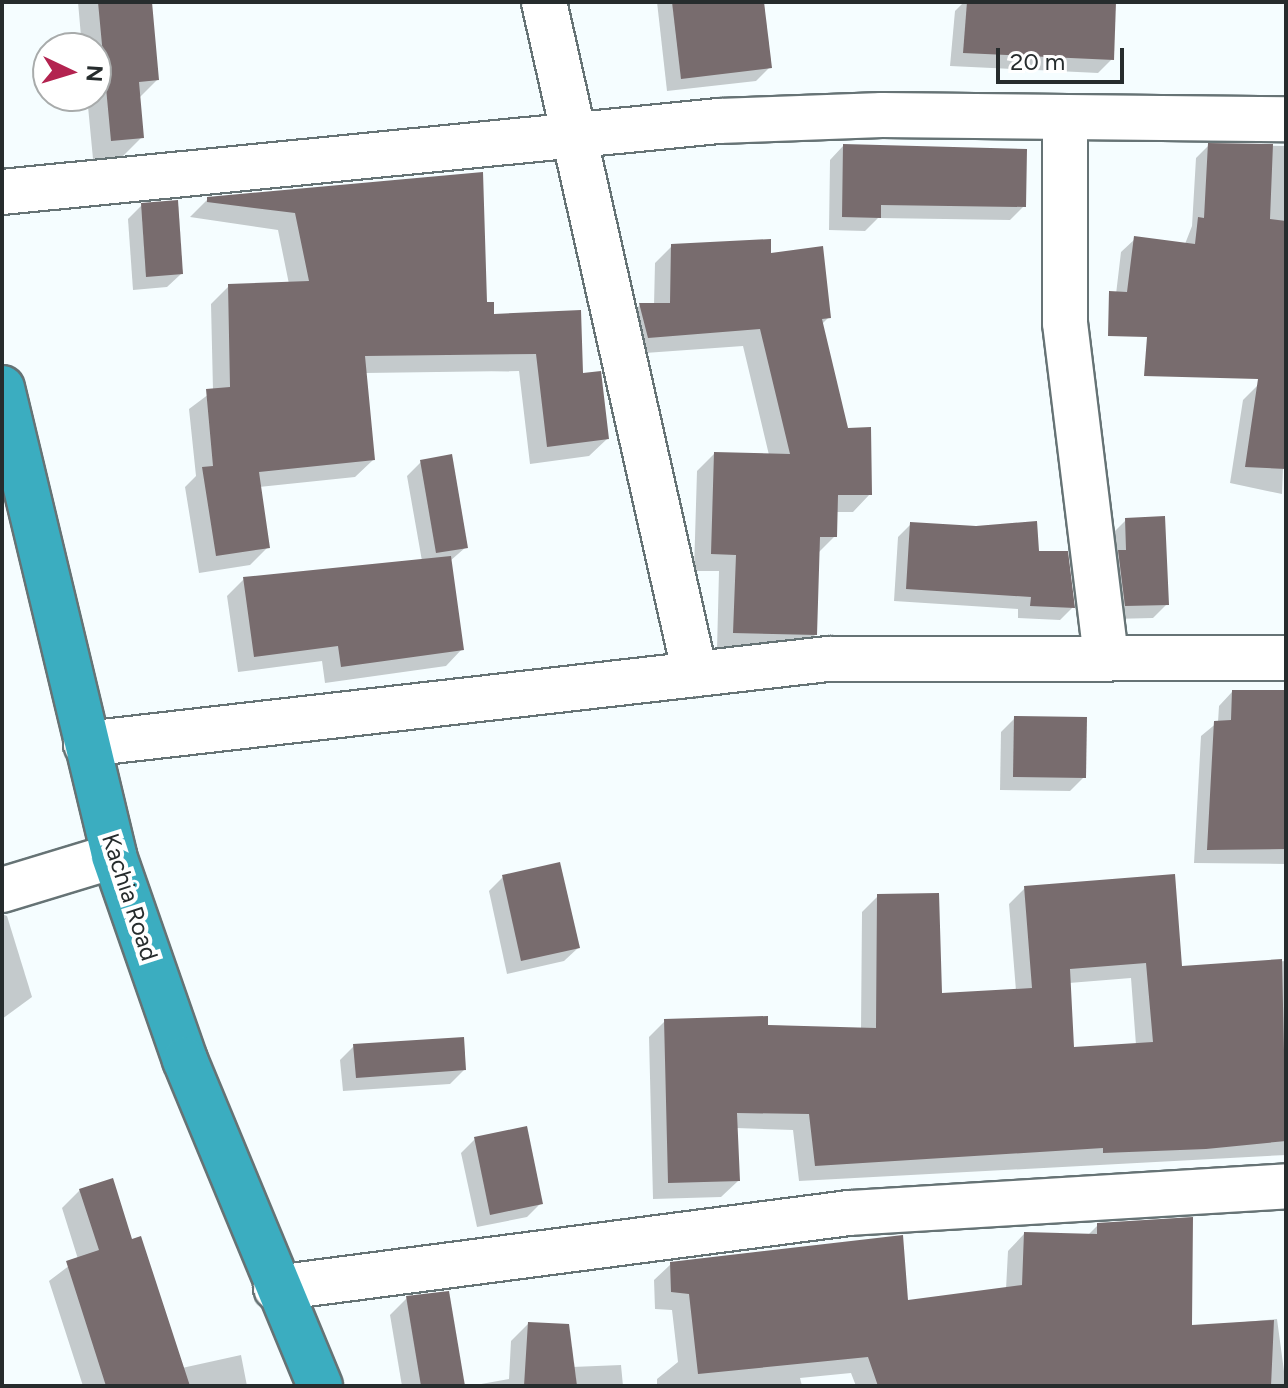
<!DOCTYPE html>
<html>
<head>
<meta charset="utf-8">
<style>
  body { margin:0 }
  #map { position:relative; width:1288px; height:1388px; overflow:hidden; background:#f5fdff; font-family:Figtree,sans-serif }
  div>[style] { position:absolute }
  .shadow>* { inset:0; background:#0003 }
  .building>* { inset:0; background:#786c6e }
  .roads { filter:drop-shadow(2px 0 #667375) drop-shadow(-2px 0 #667375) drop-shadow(0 2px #667375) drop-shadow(0 -2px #667375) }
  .minor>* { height:44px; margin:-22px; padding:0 22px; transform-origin:22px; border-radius:22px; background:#fff }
  .highway>* { height:44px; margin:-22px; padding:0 22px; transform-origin:22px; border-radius:22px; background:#3badc0 }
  span { translate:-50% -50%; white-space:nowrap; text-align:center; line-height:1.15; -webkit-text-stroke:8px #fff; paint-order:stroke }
  .street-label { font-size:24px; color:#262c2d }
  .frame { position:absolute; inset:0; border:4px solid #262c2d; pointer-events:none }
  .north { position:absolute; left:32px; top:32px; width:80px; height:80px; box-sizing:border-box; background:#fff; border:2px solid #a8abab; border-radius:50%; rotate:94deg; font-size:22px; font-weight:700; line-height:32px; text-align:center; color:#262c2d }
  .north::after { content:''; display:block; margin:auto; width:28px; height:36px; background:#b32350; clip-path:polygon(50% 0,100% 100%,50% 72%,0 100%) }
  .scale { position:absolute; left:996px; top:48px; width:128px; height:36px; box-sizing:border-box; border:4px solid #262c2d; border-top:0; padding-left:10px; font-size:24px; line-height:28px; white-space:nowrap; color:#262c2d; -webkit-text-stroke:6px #fff; paint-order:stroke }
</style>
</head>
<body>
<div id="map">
  <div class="shadow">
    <i style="clip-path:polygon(78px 2px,150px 2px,157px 80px,139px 98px,142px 137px,123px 156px,93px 159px,87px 96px,96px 96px,96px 48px,82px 48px)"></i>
    <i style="clip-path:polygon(657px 2px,762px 2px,770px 67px,756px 81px,667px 91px)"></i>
    <i style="clip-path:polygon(964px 2px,1114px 2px,1112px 59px,1098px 73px,950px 66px,955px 11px)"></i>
    <i style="clip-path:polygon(1209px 145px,1286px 146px,1286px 346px,1112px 328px,1121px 252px,1135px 239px,1185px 244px,1192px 226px,1196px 158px)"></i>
    <i style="clip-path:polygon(843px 146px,1024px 206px,1010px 220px,878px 218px,865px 231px,829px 230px,830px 160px)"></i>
    <i style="clip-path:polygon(481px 174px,485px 304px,492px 316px,582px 376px,607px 439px,589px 456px,530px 464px,519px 371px,365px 373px,373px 460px,355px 477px,259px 487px,268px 547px,250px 565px,199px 573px,185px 487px,196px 476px,189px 409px,213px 391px,211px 304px,229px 286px,289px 284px,278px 230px,190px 217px,208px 199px)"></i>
    <i style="clip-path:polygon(142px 205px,181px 274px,167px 287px,133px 290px,128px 219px)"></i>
    <i style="clip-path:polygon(672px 246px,769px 255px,829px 317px,821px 325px,847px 430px,870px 494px,853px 512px,835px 512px,835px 536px,818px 553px,816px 634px,799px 651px,717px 650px,719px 571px,694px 571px,697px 471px,714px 454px,769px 455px,743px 346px,631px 354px,622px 322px,640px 305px,654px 305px,655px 263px)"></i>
    <i style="clip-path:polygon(1259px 384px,1286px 391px,1282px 494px,1230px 483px,1243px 400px)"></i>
    <i style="clip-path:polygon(421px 462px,466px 547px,450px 561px,462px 649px,446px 666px,325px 683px,322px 661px,238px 672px,227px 596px,244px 579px,422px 561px,407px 476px)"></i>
    <i style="clip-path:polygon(1126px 520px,1167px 604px,1153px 618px,1112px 619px,1112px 534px)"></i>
    <i style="clip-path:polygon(911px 524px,1037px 553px,1073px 607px,1060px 620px,1018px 618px,1018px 609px,894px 601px,898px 537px)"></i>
    <i style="clip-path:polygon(1232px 692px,1286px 692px,1286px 864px,1194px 863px,1201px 736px,1218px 722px,1219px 706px)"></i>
    <i style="clip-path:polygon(1015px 718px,1084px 777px,1070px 791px,1000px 790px,1001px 732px)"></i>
    <i style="clip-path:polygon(503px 877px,578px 948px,564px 961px,507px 974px,489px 891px)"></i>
    <i style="clip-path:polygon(evenodd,1025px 888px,1180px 968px,1286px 961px,1286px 1155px,799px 1181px,793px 1130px,736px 1128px,738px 1181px,721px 1197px,653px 1199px,649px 1037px,665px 1021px,861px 1029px,862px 912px,878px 896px,941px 995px,1016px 991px,1009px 904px,1025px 888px,1131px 978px,1136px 1045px,1072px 1049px,1069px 983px,1131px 978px)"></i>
    <i style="clip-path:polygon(2px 914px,7px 916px,32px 997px,2px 1019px)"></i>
    <i style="clip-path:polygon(354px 1046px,464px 1070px,450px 1084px,343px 1091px,340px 1060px)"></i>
    <i style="clip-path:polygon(475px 1139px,541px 1203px,527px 1217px,477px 1227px,461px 1153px)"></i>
    <i style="clip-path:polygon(80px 1190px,131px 1242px,182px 1368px,241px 1355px,247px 1386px,83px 1386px,49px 1281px,78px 1259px,62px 1208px)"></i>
    <i style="clip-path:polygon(1098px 1225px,1190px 1327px,1277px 1319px,1286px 1386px,856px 1386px,851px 1373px,800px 1378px,802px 1386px,657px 1386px,657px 1379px,678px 1362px,672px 1310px,655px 1309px,654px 1280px,671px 1264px,906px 1302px,1006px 1289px,1008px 1251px,1024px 1234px,1087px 1236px)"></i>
    <i style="clip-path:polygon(407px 1298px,463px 1386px,402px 1386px,390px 1315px)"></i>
    <i style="clip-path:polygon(528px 1324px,572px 1367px,621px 1365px,623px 1386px,470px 1386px,509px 1379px,511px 1341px)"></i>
  </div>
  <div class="building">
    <i style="clip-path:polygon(98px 2px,152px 2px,159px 80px,139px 82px,144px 138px,111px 141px)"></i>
    <i style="clip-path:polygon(672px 2px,764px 2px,772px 68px,681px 79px)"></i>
    <i style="clip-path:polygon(967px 2px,1116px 2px,1114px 60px,963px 53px)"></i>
    <i style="clip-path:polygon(1208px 143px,1273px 144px,1270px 219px,1286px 221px,1286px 469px,1245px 467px,1258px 379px,1144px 376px,1147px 337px,1108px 336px,1109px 291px,1127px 292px,1134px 236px,1195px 244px,1198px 217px,1204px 218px)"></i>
    <i style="clip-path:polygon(843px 144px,1027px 149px,1026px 207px,881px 205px,881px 218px,842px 217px)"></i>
    <i style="clip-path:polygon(483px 172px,487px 302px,494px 302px,494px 314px,581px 310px,583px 373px,601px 371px,609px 439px,547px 447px,536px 354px,365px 356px,375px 460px,259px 472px,270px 548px,216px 556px,202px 467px,213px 466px,206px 389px,230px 387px,228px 284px,309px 281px,295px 213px,207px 202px,207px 197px)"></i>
    <i style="clip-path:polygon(178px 200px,183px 274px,146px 277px,141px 203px)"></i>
    <i style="clip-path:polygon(771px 239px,771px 253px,823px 246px,831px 318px,822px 319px,848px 428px,871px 427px,872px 495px,838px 495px,837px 537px,820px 537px,817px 635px,733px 633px,736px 555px,711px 554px,714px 452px,790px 454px,760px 329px,648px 338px,639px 303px,670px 303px,671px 244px)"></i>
    <i style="clip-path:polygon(452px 454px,468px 548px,436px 553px,420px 460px)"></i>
    <i style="clip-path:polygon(1165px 516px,1169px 605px,1125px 606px,1118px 550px,1126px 550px,1125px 518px)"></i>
    <i style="clip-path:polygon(1037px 521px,1039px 551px,1068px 551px,1075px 608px,1030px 606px,1031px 597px,906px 589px,910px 522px,976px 526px)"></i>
    <i style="clip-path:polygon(451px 556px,464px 650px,341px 667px,338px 646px,254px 657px,243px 577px)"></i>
    <i style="clip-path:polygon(1232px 690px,1286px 690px,1286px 849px,1207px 850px,1214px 721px,1231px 720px)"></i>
    <i style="clip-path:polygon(1014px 716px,1087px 717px,1086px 778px,1013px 777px)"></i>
    <i style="clip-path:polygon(560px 862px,580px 948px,521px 961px,502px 875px)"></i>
    <i style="clip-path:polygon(evenodd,1175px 874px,1182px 966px,1282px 959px,1286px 1141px,1206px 1149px,1103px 1153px,1103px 1148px,815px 1166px,809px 1114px,737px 1113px,740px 1181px,668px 1183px,664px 1019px,768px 1016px,768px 1025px,876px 1028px,877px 894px,939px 893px,942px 993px,1032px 988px,1024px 886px,1175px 874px,1146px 963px,1153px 1042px,1074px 1047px,1070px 969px,1146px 963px)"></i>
    <i style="clip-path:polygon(464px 1037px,466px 1070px,356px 1078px,353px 1044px)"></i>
    <i style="clip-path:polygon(527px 1126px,543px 1204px,490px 1215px,474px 1137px)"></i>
    <i style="clip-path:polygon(113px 1178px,132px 1239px,141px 1236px,190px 1386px,106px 1386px,66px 1261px,99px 1250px,79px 1189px)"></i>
    <i style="clip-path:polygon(1193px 1217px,1192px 1325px,1274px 1320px,1271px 1386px,878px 1386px,868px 1357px,698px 1374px,689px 1294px,671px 1292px,670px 1262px,903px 1235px,908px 1300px,1022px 1285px,1024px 1232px,1097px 1234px,1097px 1223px)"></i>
    <i style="clip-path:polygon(449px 1291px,465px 1386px,421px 1386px,406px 1296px)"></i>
    <i style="clip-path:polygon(528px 1322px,569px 1324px,577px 1386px,524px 1386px)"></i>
  </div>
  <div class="roads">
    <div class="minor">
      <i style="left:544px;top:2px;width:689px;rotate:77.34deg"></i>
      <i style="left:1065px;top:117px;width:206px;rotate:90deg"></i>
      <i style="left:1065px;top:323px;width:337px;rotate:83deg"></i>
      <i style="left:2px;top:192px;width:721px;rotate:-5.66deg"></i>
      <i style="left:719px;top:121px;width:163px;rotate:-2.1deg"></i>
      <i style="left:882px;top:115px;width:404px;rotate:0.6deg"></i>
      <i style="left:86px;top:744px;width:747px;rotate:-6.54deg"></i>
      <i style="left:828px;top:659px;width:458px;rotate:-0.1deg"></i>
      <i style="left:2px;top:890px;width:117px;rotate:-16.9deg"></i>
      <i style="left:276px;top:1288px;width:578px;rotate:-7.46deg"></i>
      <i style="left:849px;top:1213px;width:438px;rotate:-3.5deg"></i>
    </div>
    <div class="highway">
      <i style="left:2px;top:388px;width:481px;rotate:76.5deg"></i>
      <i style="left:114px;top:856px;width:216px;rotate:70.8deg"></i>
      <i style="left:185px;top:1060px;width:353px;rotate:67.5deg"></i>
    </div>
  </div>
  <div class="street-label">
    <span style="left:130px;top:897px;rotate:72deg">Kachia Road</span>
  </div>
  <div class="frame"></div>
  <div class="north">N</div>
  <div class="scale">20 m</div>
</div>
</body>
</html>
